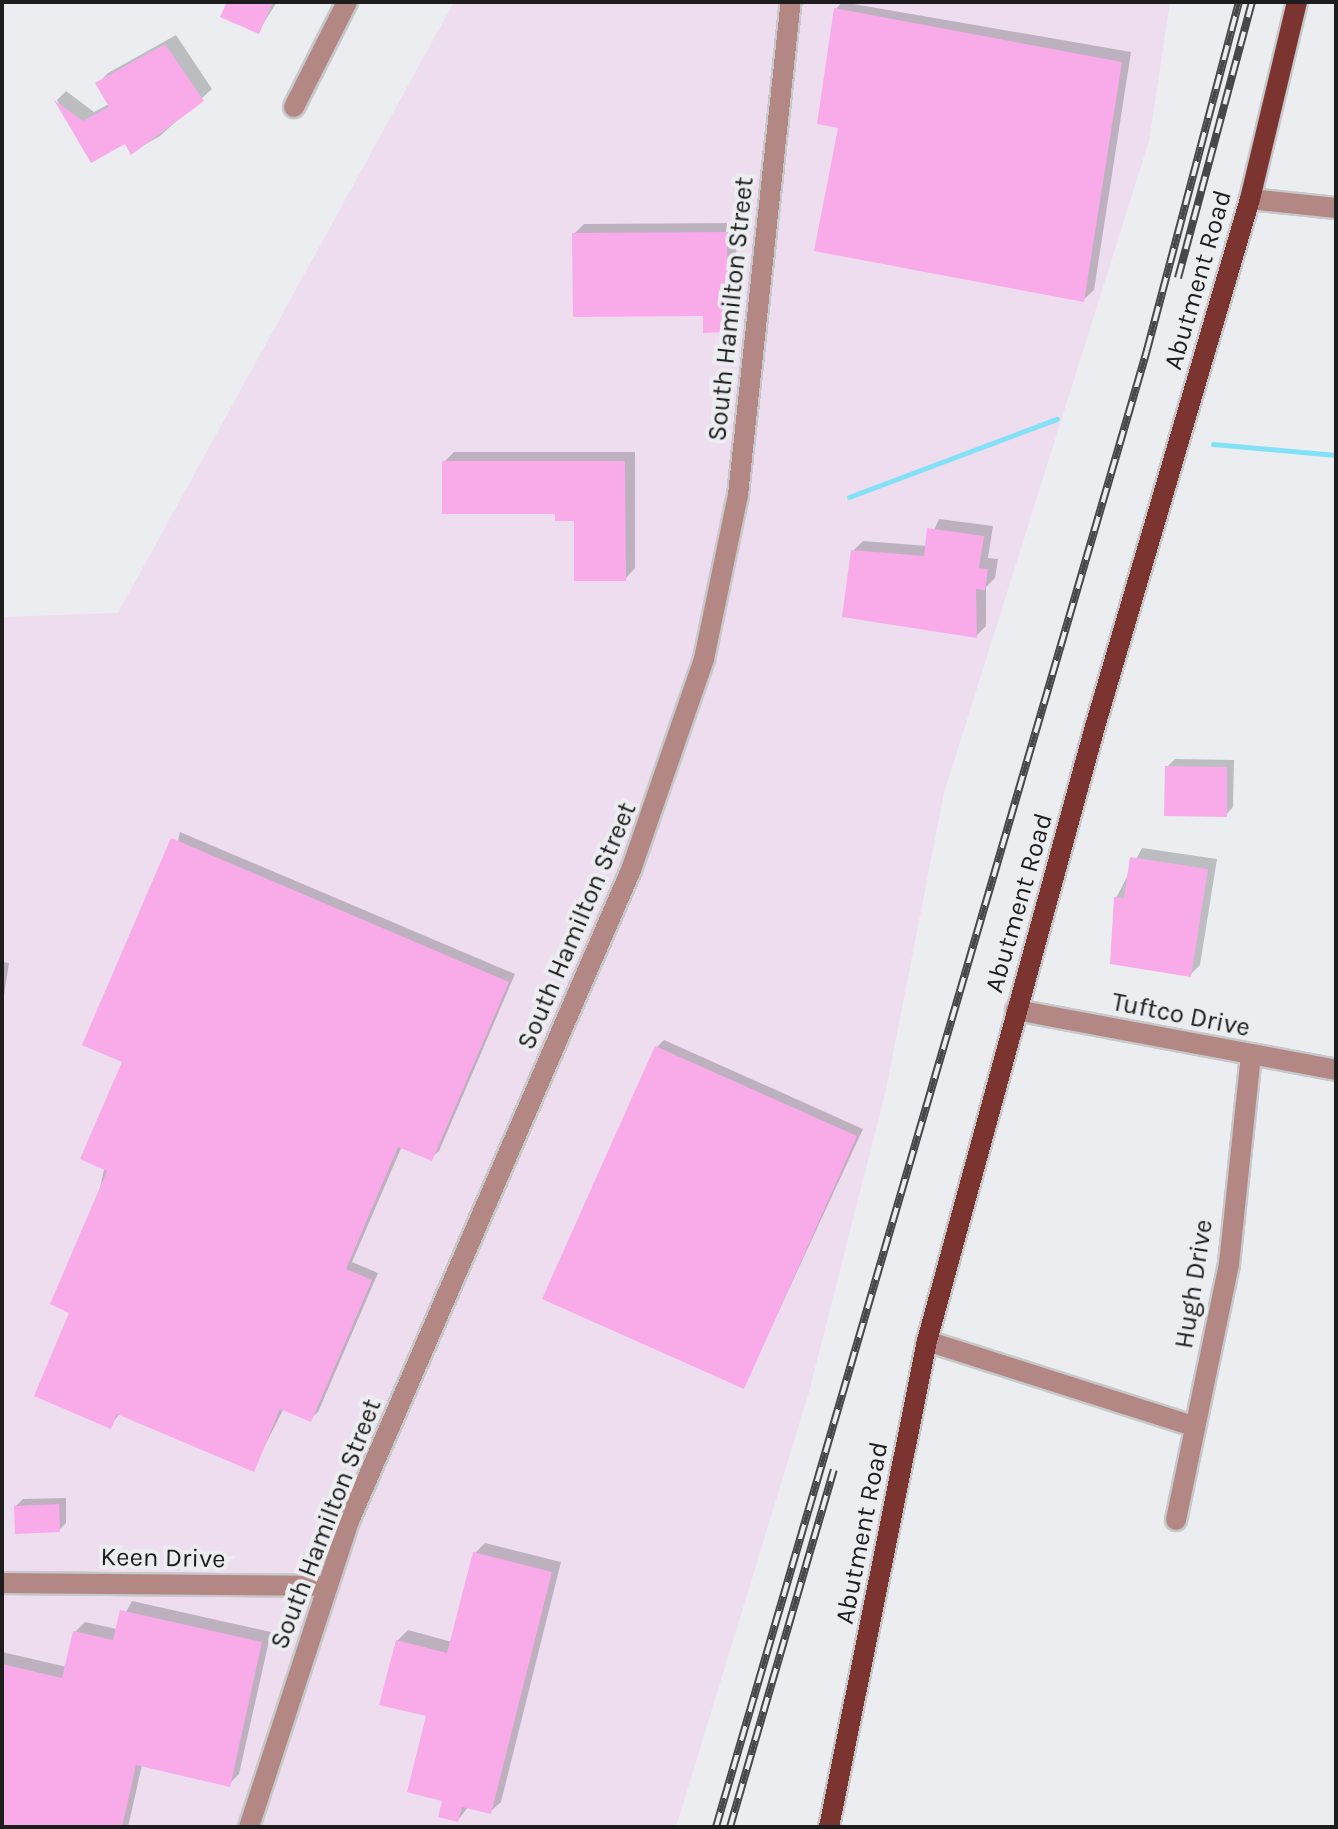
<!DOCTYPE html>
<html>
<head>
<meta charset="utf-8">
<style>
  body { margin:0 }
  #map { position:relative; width:1338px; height:1829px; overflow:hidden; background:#ecedf0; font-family:Karla,sans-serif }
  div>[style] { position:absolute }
  .industrial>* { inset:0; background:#edddef }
  .shadow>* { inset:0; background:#0003 }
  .stream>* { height:5px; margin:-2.5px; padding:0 2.5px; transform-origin:2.5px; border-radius:2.5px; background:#82e1f7 }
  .building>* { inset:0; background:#f8abe8 }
  .roads { filter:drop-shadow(2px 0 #c7c8ca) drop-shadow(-2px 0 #c7c8ca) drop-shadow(0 2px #c7c8ca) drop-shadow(0 -2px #c7c8ca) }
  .minor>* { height:20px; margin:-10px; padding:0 10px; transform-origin:10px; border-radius:10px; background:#b38884 }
  .major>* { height:20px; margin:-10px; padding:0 10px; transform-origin:10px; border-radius:10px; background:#7b3430 }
  .rail>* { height:8px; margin-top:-4px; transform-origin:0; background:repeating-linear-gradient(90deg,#ecedf0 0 15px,#48484a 0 30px); box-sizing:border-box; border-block:2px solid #48484a }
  span { translate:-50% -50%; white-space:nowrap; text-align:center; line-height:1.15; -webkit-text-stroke:8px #ecedf0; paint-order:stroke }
  .street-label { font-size:26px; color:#1d1d1e }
  .frame { position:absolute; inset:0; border:4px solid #1d1d1e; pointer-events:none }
</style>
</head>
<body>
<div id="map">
  <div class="industrial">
    <i style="clip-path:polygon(454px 2px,1170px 2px,1149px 141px,944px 793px,886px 1090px,809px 1392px,676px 1827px,2px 1827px,2px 617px,118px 613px)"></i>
  </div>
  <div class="shadow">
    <i style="clip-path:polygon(229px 2px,277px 2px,258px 32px)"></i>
    <i style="clip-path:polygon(842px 2px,1131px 52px,1094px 290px,1083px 300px,840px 126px,836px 9px)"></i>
    <i style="clip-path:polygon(176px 35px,212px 89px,160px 136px,132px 152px,126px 141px,92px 160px,57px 100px,66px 91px,94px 112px,109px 104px,98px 83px,108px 73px)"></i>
    <i style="clip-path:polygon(736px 223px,737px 320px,727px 330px,574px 234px,584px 224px)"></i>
    <i style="clip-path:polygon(454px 452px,635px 452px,635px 568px,625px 579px,576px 519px,444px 462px)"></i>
    <i style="clip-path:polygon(939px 519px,993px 526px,988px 558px,998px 559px,995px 578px,986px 587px,986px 626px,976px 636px,853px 551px,863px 541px,927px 546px)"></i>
    <i style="clip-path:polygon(1175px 759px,1234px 760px,1233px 807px,1226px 815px,1167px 767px)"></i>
    <i style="clip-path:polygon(180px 832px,515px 974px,439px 1151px,431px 1158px,402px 1146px,352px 1262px,378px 1273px,318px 1412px,310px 1419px,284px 1408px,253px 1469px,120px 1413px,110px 1426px,72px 1312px)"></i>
    <i style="clip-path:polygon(1142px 848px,1217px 859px,1200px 965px,1190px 975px,1116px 898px)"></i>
    <i style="clip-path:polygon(2px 962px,9px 963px,2px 1008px)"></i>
    <i style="clip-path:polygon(664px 1040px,863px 1129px,744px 1386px,656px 1048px)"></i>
    <i style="clip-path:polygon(66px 1498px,66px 1523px,59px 1530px,16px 1506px,23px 1499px)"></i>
    <i style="clip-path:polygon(485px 1543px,561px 1562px,501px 1802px,490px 1812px,468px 1807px,458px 1820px,445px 1800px,428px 1715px,397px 1641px,408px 1630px,452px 1642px,475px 1553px)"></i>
    <i style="clip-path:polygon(132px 1601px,271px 1632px,239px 1774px,229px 1784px,142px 1765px,128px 1827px,2px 1827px,2px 1652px,67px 1667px,75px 1632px,85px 1622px,117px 1629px)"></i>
  </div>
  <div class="stream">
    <i style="left:1213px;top:444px;width:123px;rotate:5.1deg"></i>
    <i style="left:849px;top:497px;width:222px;rotate:-20.6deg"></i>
  </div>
  <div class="building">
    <i style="clip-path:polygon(227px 2px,273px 2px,259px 34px,220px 17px)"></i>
    <i style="clip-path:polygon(834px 8px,1122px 62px,1084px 302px,814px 251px,838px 128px,817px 124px)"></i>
    <i style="clip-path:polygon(165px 44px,204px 101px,131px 155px,125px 144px,91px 163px,54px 100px,83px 121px,109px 107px,95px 83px)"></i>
    <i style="clip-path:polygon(727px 232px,728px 332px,703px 333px,703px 316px,573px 317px,572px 233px)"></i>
    <i style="clip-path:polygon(442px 461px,625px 461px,626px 581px,574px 581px,574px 521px,555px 521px,555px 514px,442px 514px)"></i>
    <i style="clip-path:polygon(927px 528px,984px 536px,979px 568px,988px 569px,985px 590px,976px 589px,977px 638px,842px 617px,851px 550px,924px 556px)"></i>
    <i style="clip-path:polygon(1165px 766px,1227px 767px,1227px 817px,1164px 816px)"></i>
    <i style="clip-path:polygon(171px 838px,509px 982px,432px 1161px,398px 1147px,346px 1269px,372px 1280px,311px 1422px,280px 1409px,254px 1472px,117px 1414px,111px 1429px,34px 1396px,69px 1313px,50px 1304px,107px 1171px,80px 1159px,122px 1062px,82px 1045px)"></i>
    <i style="clip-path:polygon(1130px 857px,1208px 869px,1191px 977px,1110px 964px,1114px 897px,1124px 898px)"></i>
    <i style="clip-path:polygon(655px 1046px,857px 1136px,744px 1389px,542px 1299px)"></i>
    <i style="clip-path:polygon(59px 1504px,60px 1532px,15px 1534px,14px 1506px)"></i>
    <i style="clip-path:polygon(473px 1552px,552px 1572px,491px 1814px,462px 1807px,458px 1822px,438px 1817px,442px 1801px,407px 1792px,426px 1716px,379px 1705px,396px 1640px,447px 1653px)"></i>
    <i style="clip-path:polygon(120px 1610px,262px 1642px,230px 1787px,136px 1765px,122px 1827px,2px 1827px,2px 1664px,62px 1678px,73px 1631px,113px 1640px)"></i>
  </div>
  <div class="roads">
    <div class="minor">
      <i style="left:294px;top:107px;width:118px;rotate:-63.2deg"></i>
      <i style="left:1250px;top:199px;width:86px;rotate:6deg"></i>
      <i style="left:1016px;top:1010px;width:326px;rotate:10.6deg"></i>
      <i style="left:927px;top:1341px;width:280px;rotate:17.7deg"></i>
      <i style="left:1176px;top:1520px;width:261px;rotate:-78.3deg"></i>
      <i style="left:1229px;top:1264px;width:211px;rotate:-84deg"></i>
      <i style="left:2px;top:1583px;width:322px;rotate:0.5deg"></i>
      <i style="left:249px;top:1827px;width:322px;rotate:-71.9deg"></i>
      <i style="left:349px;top:1521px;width:709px;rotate:-66.58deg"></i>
      <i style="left:631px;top:870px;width:223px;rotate:-70.9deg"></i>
      <i style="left:704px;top:659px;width:167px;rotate:-78.3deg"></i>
      <i style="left:738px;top:495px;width:496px;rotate:-83.9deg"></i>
    </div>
    <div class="major">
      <i style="left:829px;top:1827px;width:496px;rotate:-78.6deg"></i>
      <i style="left:927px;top:1341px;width:633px;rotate:-74.71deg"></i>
      <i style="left:1094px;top:730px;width:553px;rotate:-73.63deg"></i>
      <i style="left:1250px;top:199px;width:203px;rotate:-76.6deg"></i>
    </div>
  </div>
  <div class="rail">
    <i style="left:1178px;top:278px;width:286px;rotate:-75deg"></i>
    <i style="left:716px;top:1827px;width:1539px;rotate:-73.73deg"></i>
    <i style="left:1147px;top:350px;width:360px;rotate:-75.2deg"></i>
    <i style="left:730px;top:1827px;width:372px;rotate:-73.8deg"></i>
  </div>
  <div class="street-label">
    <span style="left:1198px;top:280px;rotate:-74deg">Abutment Road</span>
    <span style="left:731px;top:309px;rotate:-84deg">South Hamilton Street</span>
    <span style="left:1019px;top:903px;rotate:-74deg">Abutment Road</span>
    <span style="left:577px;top:926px;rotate:-67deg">South Hamilton Street</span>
    <span style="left:1181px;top:1015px;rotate:11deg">Tuftco Drive</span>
    <span style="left:1194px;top:1284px;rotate:-81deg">Hugh Drive</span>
    <span style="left:326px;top:1524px;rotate:-69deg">South Hamilton Street</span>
    <span style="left:862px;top:1533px;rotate:-79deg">Abutment Road</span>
    <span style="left:163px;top:1558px;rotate:1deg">Keen Drive</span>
  </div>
  <div class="frame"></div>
</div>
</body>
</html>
